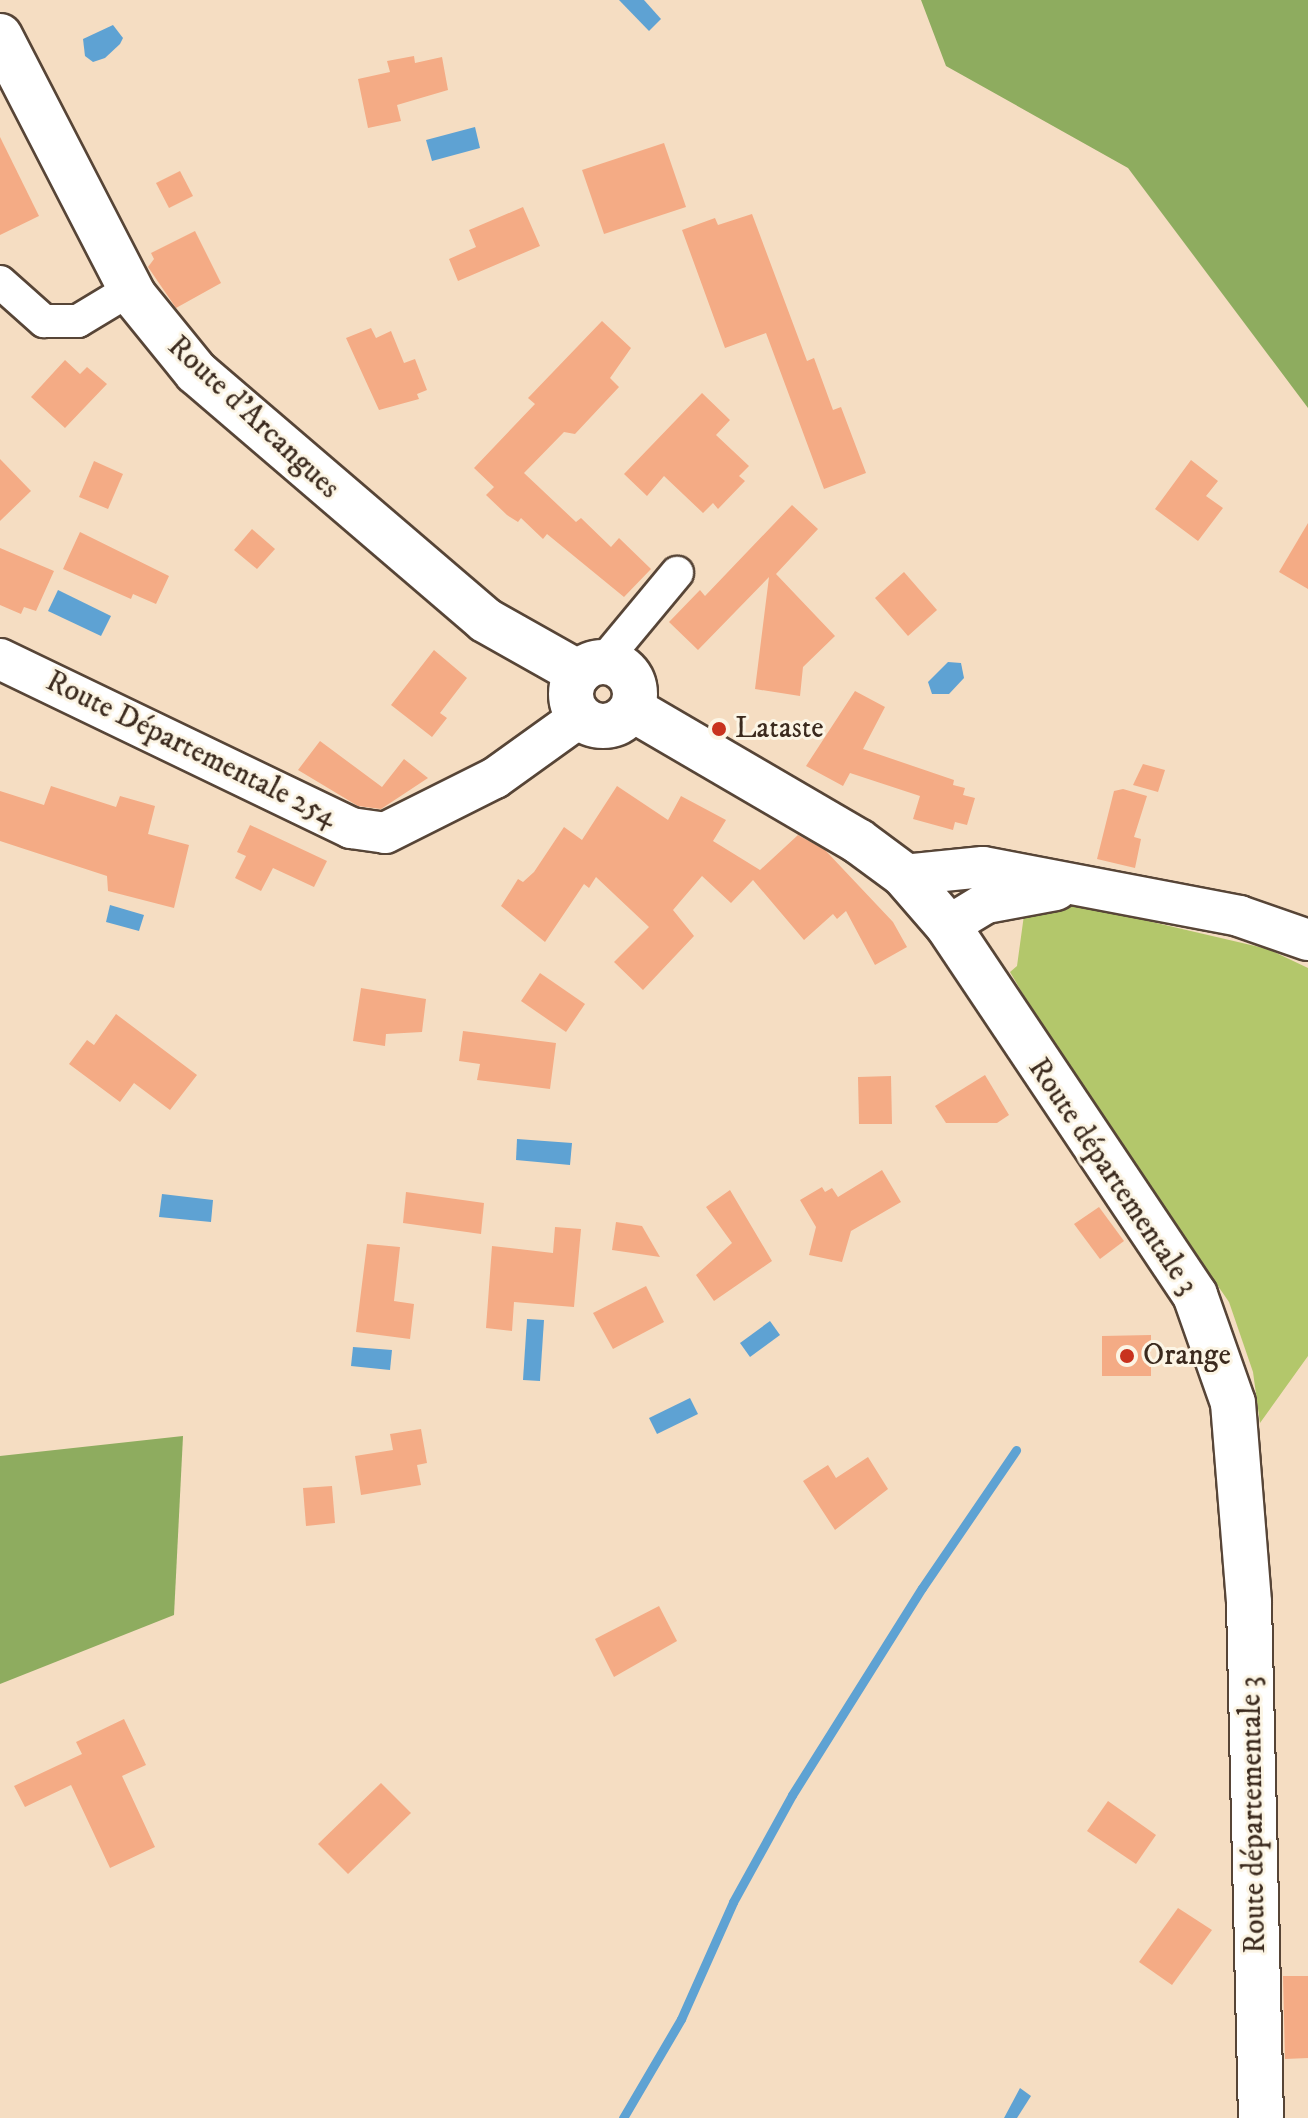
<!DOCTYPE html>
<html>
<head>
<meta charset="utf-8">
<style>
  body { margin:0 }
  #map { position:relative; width:1308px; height:2118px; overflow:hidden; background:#f5ddc2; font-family:"IM FELL DW Pica",serif }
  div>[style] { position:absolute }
  .green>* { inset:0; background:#b3c76b }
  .forest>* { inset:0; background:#8eac5f }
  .water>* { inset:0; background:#5ea2d3 }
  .stream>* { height:9px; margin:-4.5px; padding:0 4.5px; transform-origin:4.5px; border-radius:4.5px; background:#5ea2d3 }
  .building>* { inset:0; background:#f4ab85 }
  .roads { filter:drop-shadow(2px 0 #574537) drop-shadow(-2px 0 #574537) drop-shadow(0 2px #574537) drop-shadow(0 -2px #574537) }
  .minor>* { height:32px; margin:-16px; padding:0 16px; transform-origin:16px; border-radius:16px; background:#fff }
  .tertiary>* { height:40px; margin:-20px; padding:0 20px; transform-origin:20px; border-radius:20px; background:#fff }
  .secondary>* { height:44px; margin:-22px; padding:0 22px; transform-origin:22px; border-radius:22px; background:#fff }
  .secondary>.ring { margin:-22px; padding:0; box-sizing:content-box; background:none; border:44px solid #fff; border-radius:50% }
  .dots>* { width:22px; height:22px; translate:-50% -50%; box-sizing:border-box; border:4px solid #fcf5e5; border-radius:50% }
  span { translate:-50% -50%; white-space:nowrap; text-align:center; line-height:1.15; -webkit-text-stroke:6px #fcf5e5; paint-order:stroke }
  .street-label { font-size:30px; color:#3b2a1e }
  .poi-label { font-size:30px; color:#3b2a1e }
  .left { translate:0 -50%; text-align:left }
</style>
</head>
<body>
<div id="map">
  <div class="green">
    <i style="clip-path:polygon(1062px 901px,1268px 949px,1308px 968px,1308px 1356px,1260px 1423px,1253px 1372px,1229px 1302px,1062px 1060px,1010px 972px,1017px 966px,1024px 915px)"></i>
  </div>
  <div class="forest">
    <i style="clip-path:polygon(921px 0,1308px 0,1308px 408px,1128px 168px,946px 66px)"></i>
    <i style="clip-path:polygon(183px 1436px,174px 1615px,0 1684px,0 1456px)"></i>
  </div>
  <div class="water">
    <i style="clip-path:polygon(619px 0,644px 0,661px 19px,649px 31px)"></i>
    <i style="clip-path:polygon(113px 25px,123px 38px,120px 44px,105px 58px,93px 62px,85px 56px,83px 39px)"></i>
    <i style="clip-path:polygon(475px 127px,480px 148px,432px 161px,426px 140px)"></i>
    <i style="clip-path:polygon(58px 590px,111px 616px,101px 636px,48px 611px)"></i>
    <i style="clip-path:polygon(948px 662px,961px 663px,964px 678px,949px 694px,932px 694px,928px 682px)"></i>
    <i style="clip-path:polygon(110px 905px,144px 915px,139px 931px,106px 922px)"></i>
    <i style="clip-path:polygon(517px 1139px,572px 1143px,570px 1165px,516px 1160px)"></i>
    <i style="clip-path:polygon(162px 1194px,213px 1200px,211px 1222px,159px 1217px)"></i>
    <i style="clip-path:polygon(527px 1319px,544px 1320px,540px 1381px,523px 1380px)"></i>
    <i style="clip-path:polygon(770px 1321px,780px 1335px,750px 1357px,740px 1343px)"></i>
    <i style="clip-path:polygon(353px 1347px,392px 1350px,390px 1370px,351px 1366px)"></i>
    <i style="clip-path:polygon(690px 1398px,698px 1414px,657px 1434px,649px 1418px)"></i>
    <i style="clip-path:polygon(1020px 2088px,1031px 2096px,1017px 2118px,1004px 2118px)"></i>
  </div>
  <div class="stream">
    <i style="left:623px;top:2118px;width:115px;rotate:-59.6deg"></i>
    <i style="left:681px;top:2019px;width:128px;rotate:-66deg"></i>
    <i style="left:733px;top:1902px;width:122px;rotate:-61.1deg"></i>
    <i style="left:792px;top:1795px;width:244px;rotate:-57.9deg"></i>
    <i style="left:922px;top:1588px;width:167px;rotate:-55.7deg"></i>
  </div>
  <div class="building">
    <i style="clip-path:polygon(414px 56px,415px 63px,442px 57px,448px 90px,397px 105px,401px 121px,368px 128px,358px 79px,390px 72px,387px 61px)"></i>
    <i style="clip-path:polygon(0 137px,39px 216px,0 235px)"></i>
    <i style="clip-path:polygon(664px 143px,686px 207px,604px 234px,582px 170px)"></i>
    <i style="clip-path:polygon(180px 171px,193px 196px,169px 208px,156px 183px)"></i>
    <i style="clip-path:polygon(523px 207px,540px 246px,458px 281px,449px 259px,476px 247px,469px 230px)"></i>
    <i style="clip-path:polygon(752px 214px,807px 361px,814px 358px,833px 410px,841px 407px,866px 473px,824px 489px,766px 333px,725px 348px,682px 230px,715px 218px,718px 225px)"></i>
    <i style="clip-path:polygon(195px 231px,221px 283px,176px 308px,148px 267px,154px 259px,151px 253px)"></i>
    <i style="clip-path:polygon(602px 321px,631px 348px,610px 378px,619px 387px,575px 434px,564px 432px,524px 473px,576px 522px,581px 518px,611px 547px,619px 538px,651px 569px,624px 597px,547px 534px,543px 539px,521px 518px,518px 522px,507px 515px,486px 495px,494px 487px,474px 468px,535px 404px,528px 398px)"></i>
    <i style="clip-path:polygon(371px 328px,376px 338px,391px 331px,404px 363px,415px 359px,427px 390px,417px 394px,419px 399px,379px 410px,346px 338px)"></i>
    <i style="clip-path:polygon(65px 360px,80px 374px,87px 367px,107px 384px,65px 428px,31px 397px)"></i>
    <i style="clip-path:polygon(702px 393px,730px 420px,716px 435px,749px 466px,739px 476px,745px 481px,718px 509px,713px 503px,703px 513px,664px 476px,647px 496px,624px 474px)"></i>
    <i style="clip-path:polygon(0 459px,31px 491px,0 521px)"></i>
    <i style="clip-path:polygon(1191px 460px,1218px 481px,1206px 496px,1223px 508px,1198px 541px,1155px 509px)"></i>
    <i style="clip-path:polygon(94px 461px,123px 474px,108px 509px,79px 497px)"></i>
    <i style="clip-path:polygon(792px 505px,818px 529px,776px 574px,835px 636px,803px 667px,800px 696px,755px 689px,769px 577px,698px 650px,669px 622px,700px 590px,705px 596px)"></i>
    <i style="clip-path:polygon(1308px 523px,1308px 589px,1279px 572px)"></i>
    <i style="clip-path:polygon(252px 529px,275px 549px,257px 569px,234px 550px)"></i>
    <i style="clip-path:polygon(80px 532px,169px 576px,156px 604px,133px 594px,131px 599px,63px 569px)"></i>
    <i style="clip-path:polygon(0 548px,54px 571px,36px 611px,24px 607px,21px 614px,0 605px)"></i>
    <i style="clip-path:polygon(904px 572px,937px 610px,908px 636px,875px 598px)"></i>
    <i style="clip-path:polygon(434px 650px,467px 678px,440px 713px,447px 718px,432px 737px,391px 705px)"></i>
    <i style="clip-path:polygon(855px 691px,885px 707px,863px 749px,954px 780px,953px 785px,965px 788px,963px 795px,975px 798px,967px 825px,955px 822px,953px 830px,913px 819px,920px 796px,850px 773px,843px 786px,806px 766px)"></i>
    <i style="clip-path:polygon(320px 741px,382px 787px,404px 759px,428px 778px,381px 809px,358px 806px,298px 770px)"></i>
    <i style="clip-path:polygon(1143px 764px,1165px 770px,1158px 792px,1133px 785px)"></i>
    <i style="clip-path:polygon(51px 786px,116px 807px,120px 796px,155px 806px,148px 834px,189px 845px,174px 908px,108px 891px,107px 876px,0 841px,0 791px,44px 805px)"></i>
    <i style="clip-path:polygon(617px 786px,668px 820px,681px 796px,726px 820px,713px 841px,760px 870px,798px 835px,825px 850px,893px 922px,907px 947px,875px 965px,846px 911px,837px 919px,833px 914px,804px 940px,753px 880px,731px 903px,702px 876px,673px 910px,694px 936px,643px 990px,614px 962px,649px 927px,596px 877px,589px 888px,584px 884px,545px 942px,501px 906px,518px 879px,523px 882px,534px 872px,564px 827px,582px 840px)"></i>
    <i style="clip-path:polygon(1123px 789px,1147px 796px,1134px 837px,1141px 839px,1135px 868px,1097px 859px,1114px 791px)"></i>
    <i style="clip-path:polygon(250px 825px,327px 861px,314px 887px,273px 868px,261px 891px,235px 878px,246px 856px,237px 852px)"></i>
    <i style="clip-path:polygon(540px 973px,585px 1004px,566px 1032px,521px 1001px)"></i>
    <i style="clip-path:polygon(361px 988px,426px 999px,422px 1032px,386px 1034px,385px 1046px,353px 1041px)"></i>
    <i style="clip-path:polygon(116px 1014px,197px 1075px,170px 1110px,134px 1083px,120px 1102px,69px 1064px,87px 1040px,94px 1045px)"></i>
    <i style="clip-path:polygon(463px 1031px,556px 1043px,550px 1089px,477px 1080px,480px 1064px,459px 1061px)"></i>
    <i style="clip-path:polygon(985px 1075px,1009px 1115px,997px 1123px,946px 1123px,935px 1106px)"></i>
    <i style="clip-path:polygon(891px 1076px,892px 1124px,859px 1124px,858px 1077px)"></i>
    <i style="clip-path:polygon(882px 1170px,901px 1202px,851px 1231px,842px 1262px,809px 1255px,816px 1227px,800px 1200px,822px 1187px,825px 1192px,832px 1188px,838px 1197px)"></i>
    <i style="clip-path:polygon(730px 1190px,772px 1261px,714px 1301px,696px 1275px,732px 1243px,706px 1207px)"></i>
    <i style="clip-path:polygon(406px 1192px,484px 1203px,481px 1234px,403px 1223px)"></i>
    <i style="clip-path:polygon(1099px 1207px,1124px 1241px,1100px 1259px,1074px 1224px)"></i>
    <i style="clip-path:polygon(616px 1222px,642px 1226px,660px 1257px,612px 1250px)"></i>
    <i style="clip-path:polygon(555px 1227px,581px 1229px,574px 1307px,514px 1302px,512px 1331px,486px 1328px,492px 1246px,553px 1253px)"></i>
    <i style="clip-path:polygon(367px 1244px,400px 1247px,394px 1301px,414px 1304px,410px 1339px,356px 1332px)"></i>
    <i style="clip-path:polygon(646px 1286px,664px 1322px,613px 1349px,593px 1313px)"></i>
    <i style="clip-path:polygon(1151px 1335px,1151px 1376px,1102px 1376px,1102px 1336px)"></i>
    <i style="clip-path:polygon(421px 1429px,427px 1463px,417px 1465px,421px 1485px,361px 1495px,355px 1456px,393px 1450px,390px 1434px)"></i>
    <i style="clip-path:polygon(868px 1457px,888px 1489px,835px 1530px,803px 1481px,828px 1465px,836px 1478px)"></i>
    <i style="clip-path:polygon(332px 1486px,335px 1523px,306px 1526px,303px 1488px)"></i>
    <i style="clip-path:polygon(659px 1606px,677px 1641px,614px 1677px,595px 1639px)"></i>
    <i style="clip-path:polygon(124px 1719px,146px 1765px,122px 1776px,155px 1847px,110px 1868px,71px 1785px,25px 1807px,14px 1786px,82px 1754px,76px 1742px)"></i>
    <i style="clip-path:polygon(381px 1783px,411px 1813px,348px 1874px,318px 1844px)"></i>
    <i style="clip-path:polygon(1108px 1801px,1156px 1835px,1136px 1864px,1087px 1831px)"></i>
    <i style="clip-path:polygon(1178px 1908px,1212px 1930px,1172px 1985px,1139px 1962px)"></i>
    <i style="clip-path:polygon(1283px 1976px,1308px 1976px,1308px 2058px,1285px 2059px)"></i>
  </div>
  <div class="roads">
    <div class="minor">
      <i style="left:0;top:282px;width:59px;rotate:41.6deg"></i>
      <i style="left:44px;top:321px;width:34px"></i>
      <i style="left:78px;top:321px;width:62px;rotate:-31.1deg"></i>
      <i style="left:603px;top:662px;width:116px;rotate:-50.3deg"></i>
    </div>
    <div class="tertiary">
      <i style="left:0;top:659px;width:390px;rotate:25.7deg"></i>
      <i style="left:351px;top:828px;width:34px;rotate:8deg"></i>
      <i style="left:385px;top:833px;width:123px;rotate:-26.6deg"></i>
      <i style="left:495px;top:778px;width:105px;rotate:-35.7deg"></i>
      <i style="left:904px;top:875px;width:79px;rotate:-5.8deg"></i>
      <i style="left:983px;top:867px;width:261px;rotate:10.8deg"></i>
      <i style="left:1239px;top:916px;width:73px;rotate:19.2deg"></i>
      <i style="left:948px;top:926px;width:44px;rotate:-31.2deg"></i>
      <i style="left:986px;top:903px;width:71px;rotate:-10.5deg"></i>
    </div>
    <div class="secondary">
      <i style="left:0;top:36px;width:294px;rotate:62.7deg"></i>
      <i style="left:135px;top:297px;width:97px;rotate:50.9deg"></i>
      <i style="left:196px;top:372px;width:381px;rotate:40.6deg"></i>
      <i style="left:485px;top:620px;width:108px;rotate:29.4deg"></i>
      <i class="ring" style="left:571px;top:662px;width:20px;height:20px"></i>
      <i style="left:632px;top:709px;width:262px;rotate:30.3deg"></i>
      <i style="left:858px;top:841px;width:57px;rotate:36.5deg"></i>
      <i style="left:904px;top:875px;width:67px;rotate:49.2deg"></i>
      <i style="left:948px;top:926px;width:444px;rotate:56.2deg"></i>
      <i style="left:1195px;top:1295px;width:114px;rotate:70.6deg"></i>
      <i style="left:1233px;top:1403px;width:201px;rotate:85.4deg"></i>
      <i style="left:1249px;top:1603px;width:515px;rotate:88.67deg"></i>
    </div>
  </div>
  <div class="dots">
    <i style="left:719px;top:729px;background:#c8321e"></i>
    <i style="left:1127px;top:1356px;background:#c8321e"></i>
  </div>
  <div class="street-label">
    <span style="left:253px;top:418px;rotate:43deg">Route d'Arcangues</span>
    <span style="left:191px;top:750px;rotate:26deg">Route Départementale 254</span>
    <span style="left:1112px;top:1177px;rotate:56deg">Route départementale 3</span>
    <span style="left:1254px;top:1815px;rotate:-91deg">Route départementale 3</span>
  </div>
  <div class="poi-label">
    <span class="left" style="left:735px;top:729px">Lataste</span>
    <span class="left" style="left:1143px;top:1356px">Orange</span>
  </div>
</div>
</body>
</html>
